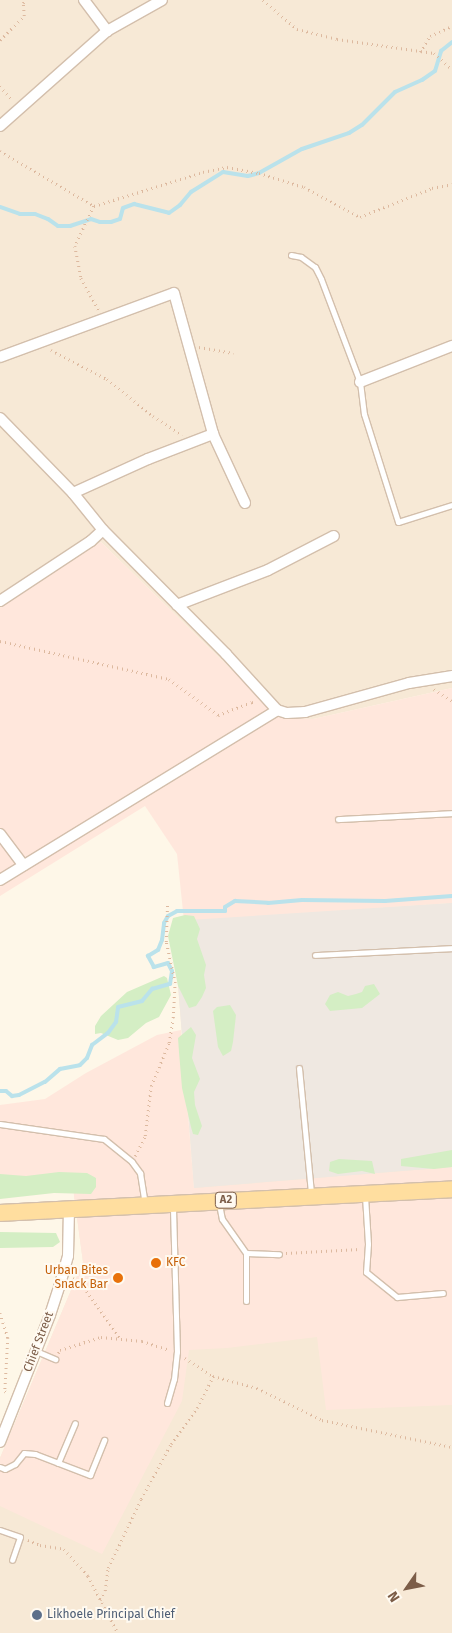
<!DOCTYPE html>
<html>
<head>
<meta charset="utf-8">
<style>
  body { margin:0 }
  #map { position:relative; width:452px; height:1633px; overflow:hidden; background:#fef7e8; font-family:"Fira Sans",sans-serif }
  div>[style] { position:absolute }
  .residential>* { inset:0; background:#f7e9d6 }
  .commercial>* { inset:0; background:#ffe7dc }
  .industrial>* { inset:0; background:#efe8e1 }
  .green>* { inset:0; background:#d4eec4 }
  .stream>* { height:4px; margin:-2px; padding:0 2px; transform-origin:2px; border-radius:2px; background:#bae2eb }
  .path>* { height:2.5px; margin-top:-1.25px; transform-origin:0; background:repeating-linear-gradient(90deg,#ddb99f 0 1px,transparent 0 5px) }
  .roads { filter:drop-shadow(1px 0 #d3bfac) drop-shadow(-1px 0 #d3bfac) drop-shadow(0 1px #d3bfac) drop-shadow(0 -1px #d3bfac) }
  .lane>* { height:5px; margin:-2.5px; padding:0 2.5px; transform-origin:2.5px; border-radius:2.5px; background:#fff }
  .street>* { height:10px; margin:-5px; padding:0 5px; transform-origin:5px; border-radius:5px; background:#fff }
  .primary>* { height:16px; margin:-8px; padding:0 8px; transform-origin:8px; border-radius:8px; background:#ffde9f }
  .dots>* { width:14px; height:14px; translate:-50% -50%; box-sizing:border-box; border:2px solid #fffaf1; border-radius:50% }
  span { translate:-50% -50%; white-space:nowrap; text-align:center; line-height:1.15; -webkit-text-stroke:4px #fffaf1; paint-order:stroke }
  .shield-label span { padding:1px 4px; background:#fffaf1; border:1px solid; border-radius:4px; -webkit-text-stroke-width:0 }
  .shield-label { font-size:11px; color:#7c5d48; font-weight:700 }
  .food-label { font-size:12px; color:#c56008 }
  .left { translate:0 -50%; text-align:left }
  .right { translate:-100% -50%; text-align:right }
  .street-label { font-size:12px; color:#7c5d48 }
  .service-label { font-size:12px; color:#4e5e75 }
  .north { position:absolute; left:382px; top:1563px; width:50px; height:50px; -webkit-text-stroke:4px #fffaf1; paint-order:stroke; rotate:237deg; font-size:14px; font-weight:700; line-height:20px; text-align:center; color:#7c5d48 }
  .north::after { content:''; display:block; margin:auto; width:18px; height:22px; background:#7c5d48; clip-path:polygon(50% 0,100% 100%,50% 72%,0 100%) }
</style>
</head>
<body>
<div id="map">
  <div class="residential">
    <i style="clip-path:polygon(0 0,452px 0,452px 688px,313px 719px,281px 718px,101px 542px,0 608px)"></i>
    <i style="clip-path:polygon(452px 903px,452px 1633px,0 1633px,0 1458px,83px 1262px,74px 1195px,194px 1188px,173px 921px)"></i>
  </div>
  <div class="commercial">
    <i style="clip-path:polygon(101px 542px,281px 718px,313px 719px,452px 688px,452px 903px,184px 921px,177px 854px,145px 806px,0 896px,0 608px)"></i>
    <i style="clip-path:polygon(181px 1030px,194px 1188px,452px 1167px,452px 1405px,326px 1410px,317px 1337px,227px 1348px,189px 1350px,182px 1401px,102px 1554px,0 1506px,0 1458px,83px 1262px,73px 1188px,0 1188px,0 1105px,45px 1099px,86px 1073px,157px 1035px)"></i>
  </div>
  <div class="industrial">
    <i style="clip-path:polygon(452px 903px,452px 1167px,194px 1188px,173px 921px)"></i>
  </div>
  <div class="green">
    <i style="clip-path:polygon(185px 915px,194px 916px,200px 929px,197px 939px,206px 965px,204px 975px,206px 988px,202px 997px,196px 1006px,189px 1008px,178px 986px,168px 936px,173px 918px)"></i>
    <i style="clip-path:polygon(164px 976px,167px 978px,171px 995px,159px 1017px,146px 1023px,128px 1038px,118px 1040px,101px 1033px,95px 1034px,95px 1026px,101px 1016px,127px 992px)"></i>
    <i style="clip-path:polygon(374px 984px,380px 994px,362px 1008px,330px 1011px,325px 1004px,330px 995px,338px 992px,348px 996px,356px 994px,362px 992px,365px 986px)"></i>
    <i style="clip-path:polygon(230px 1005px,236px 1015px,233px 1042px,231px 1051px,223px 1056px,218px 1047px,213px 1011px,217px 1007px)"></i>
    <i style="clip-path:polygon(191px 1027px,196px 1035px,192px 1058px,200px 1079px,194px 1092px,195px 1105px,202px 1126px,198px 1135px,193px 1134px,191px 1127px,182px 1088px,179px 1052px,178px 1038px)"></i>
    <i style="clip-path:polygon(452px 1150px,452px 1167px,434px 1169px,401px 1166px,401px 1159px)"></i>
    <i style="clip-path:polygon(339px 1159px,372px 1161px,375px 1174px,362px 1171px,338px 1174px,329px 1171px,330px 1162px)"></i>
    <i style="clip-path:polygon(59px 1172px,87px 1173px,96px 1178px,96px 1187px,91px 1194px,54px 1193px,0 1199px,0 1174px,26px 1176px)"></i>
    <i style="clip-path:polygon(0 1232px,56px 1233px,60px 1242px,53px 1247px,0 1248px)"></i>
  </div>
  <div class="stream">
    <i style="left:0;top:207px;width:21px;rotate:19deg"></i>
    <i style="left:20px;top:214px;width:15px"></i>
    <i style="left:35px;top:214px;width:14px;rotate:21deg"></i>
    <i style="left:48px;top:219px;width:12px;rotate:35deg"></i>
    <i style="left:58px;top:226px;width:12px"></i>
    <i style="left:70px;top:226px;width:22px;rotate:-18deg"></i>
    <i style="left:91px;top:219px;width:9px;rotate:18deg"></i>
    <i style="left:100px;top:222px;width:11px"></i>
    <i style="left:111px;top:222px;width:9px;rotate:-18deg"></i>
    <i style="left:120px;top:219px;width:11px;rotate:-75deg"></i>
    <i style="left:123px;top:208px;width:12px;rotate:-20deg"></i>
    <i style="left:134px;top:204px;width:36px;rotate:14deg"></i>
    <i style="left:169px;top:213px;width:14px;rotate:-36deg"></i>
    <i style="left:180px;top:205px;width:17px;rotate:-50deg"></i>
    <i style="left:191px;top:192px;width:38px;rotate:-32deg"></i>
    <i style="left:223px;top:172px;width:25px;rotate:9deg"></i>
    <i style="left:248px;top:176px;width:11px;rotate:-15deg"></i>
    <i style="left:259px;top:173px;width:49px;rotate:-29.2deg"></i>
    <i style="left:302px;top:149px;width:50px;rotate:-18.8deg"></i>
    <i style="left:349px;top:133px;width:15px;rotate:-32deg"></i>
    <i style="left:362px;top:125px;width:47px;rotate:-45deg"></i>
    <i style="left:395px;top:92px;width:30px;rotate:-24deg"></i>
    <i style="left:422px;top:80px;width:16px;rotate:-35deg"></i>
    <i style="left:435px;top:71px;width:21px;rotate:-73deg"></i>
    <i style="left:441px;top:51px;width:14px;rotate:-39deg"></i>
    <i style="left:0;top:1091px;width:6px"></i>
    <i style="left:6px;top:1091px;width:8px;rotate:40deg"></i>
    <i style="left:12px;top:1096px;width:7px;rotate:-8deg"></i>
    <i style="left:19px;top:1095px;width:29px;rotate:-27deg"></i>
    <i style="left:45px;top:1082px;width:20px;rotate:-41deg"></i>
    <i style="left:60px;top:1069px;width:20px;rotate:-11deg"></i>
    <i style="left:80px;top:1065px;width:10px;rotate:-45deg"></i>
    <i style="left:87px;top:1058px;width:14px;rotate:-69deg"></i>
    <i style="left:92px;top:1045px;width:20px;rotate:-37deg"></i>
    <i style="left:108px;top:1033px;width:14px;rotate:-54deg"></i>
    <i style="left:116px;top:1022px;width:15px;rotate:-82deg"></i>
    <i style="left:118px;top:1007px;width:25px;rotate:-14deg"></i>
    <i style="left:142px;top:1001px;width:16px;rotate:-50deg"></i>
    <i style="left:152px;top:989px;width:19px;rotate:-16deg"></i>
    <i style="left:170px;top:984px;width:13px;rotate:-81deg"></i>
    <i style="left:172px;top:971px;width:9px;rotate:-117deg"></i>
    <i style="left:168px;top:963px;width:15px;rotate:164deg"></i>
    <i style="left:154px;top:967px;width:13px;rotate:-119deg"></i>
    <i style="left:148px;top:956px;width:12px;rotate:-31deg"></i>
    <i style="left:158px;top:950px;width:11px;rotate:-68deg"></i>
    <i style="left:162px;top:940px;width:17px;rotate:-83deg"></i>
    <i style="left:164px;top:923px;width:8px;rotate:-60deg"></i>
    <i style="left:168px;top:916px;width:10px;rotate:-29deg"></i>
    <i style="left:177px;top:911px;width:48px"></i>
    <i style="left:225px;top:911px;width:4px;rotate:-90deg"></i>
    <i style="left:225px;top:907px;width:12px;rotate:-31deg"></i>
    <i style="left:235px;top:901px;width:33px;rotate:3deg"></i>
    <i style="left:268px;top:903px;width:34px;rotate:-5deg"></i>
    <i style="left:302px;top:900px;width:83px;rotate:0.7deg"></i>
    <i style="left:385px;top:901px;width:67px;rotate:-4.3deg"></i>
  </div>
  <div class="path">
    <i style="left:263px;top:0;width:45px;rotate:40.5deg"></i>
    <i style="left:297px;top:29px;width:41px;rotate:14deg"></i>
    <i style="left:337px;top:39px;width:98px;rotate:8.2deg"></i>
    <i style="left:434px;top:53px;width:24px;rotate:42deg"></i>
    <i style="left:0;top:40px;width:34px;rotate:-45deg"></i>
    <i style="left:24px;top:16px;width:13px;rotate:-94deg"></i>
    <i style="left:23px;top:3px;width:4px;rotate:-56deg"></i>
    <i style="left:420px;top:52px;width:19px;rotate:-58deg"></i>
    <i style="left:430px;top:36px;width:24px;rotate:-24deg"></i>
    <i style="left:0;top:86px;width:18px;rotate:49deg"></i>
    <i style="left:0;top:151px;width:109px;rotate:30.3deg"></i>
    <i style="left:94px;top:206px;width:114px;rotate:-17.3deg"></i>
    <i style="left:203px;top:172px;width:25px;rotate:-12deg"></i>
    <i style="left:227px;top:167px;width:33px;rotate:11deg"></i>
    <i style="left:259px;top:173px;width:47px;rotate:17.3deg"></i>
    <i style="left:304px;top:187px;width:64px;rotate:28.2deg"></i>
    <i style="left:360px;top:217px;width:78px;rotate:-21.9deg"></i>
    <i style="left:432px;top:188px;width:20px;rotate:-11deg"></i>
    <i style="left:94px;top:206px;width:44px;rotate:115.4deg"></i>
    <i style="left:75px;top:246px;width:33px;rotate:79deg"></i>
    <i style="left:81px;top:278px;width:37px;rotate:61deg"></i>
    <i style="left:199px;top:347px;width:35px;rotate:10deg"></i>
    <i style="left:51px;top:350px;width:63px;rotate:27.4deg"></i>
    <i style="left:107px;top:379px;width:59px;rotate:38.8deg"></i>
    <i style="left:153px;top:416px;width:35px;rotate:33deg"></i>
    <i style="left:0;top:641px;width:173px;rotate:12.7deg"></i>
    <i style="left:169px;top:679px;width:61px;rotate:36.3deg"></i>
    <i style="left:218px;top:715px;width:36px;rotate:-21deg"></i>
    <i style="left:252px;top:702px;width:4px;rotate:14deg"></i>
    <i style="left:434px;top:689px;width:22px;rotate:34deg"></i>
    <i style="left:135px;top:1156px;width:22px;rotate:-63deg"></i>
    <i style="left:145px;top:1136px;width:50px;rotate:-83.2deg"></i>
    <i style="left:151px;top:1086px;width:47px;rotate:-67.3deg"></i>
    <i style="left:169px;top:1043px;width:25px;rotate:-81deg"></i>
    <i style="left:173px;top:1018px;width:35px;rotate:-87deg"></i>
    <i style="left:175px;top:983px;width:42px;rotate:-102.4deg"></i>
    <i style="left:166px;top:942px;width:37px;rotate:-88deg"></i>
    <i style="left:286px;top:1253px;width:74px;rotate:-3.1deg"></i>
    <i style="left:73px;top:1278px;width:9px;rotate:32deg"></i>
    <i style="left:81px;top:1283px;width:69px;rotate:54.5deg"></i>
    <i style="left:0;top:1313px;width:26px;rotate:72deg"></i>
    <i style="left:8px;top:1338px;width:53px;rotate:93.2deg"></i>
    <i style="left:5px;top:1391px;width:4px;rotate:34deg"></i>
    <i style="left:58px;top:1353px;width:4px;rotate:-56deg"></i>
    <i style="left:60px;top:1350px;width:43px;rotate:-17.6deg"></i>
    <i style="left:101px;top:1337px;width:41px;rotate:5.6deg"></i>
    <i style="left:142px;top:1341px;width:29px;rotate:18deg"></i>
    <i style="left:185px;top:1358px;width:33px;rotate:33deg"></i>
    <i style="left:213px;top:1376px;width:46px;rotate:15.3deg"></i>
    <i style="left:257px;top:1388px;width:72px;rotate:26.2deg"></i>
    <i style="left:322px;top:1420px;width:133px;rotate:11.7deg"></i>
    <i style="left:28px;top:1540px;width:13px;rotate:23deg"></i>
    <i style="left:40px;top:1545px;width:24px;rotate:9deg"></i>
    <i style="left:64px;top:1549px;width:36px;rotate:48deg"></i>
    <i style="left:88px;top:1576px;width:64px;rotate:62.2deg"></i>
    <i style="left:100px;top:1600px;width:10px;rotate:-61deg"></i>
    <i style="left:105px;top:1591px;width:23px;rotate:-83deg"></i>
    <i style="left:108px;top:1568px;width:76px;rotate:-64.4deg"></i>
    <i style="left:141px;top:1499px;width:63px;rotate:-61.4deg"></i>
    <i style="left:171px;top:1444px;width:44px;rotate:-54.2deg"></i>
    <i style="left:197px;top:1408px;width:36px;rotate:-63deg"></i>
  </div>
  <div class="roads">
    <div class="lane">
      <i style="left:291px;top:255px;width:10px;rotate:11deg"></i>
      <i style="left:301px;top:257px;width:17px;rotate:36deg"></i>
      <i style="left:315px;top:267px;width:13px;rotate:63deg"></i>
      <i style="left:321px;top:279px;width:110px;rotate:69.3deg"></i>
      <i style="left:360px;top:382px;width:32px;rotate:83deg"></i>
      <i style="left:364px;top:414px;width:113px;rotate:72.5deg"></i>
      <i style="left:398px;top:522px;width:57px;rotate:-17.5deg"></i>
      <i style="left:338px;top:819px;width:114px;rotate:-3deg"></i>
      <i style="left:315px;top:955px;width:137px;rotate:-2.9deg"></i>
      <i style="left:299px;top:1068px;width:126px;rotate:84.5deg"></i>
      <i style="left:0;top:1124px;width:105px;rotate:8.2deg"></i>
      <i style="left:104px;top:1139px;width:36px;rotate:39deg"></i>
      <i style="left:132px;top:1162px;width:14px;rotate:54deg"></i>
      <i style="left:140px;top:1173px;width:31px;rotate:81deg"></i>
      <i style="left:365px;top:1196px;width:48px;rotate:86.4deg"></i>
      <i style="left:368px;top:1244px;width:28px;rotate:94deg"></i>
      <i style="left:366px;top:1272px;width:40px;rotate:39deg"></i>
      <i style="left:397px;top:1297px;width:46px;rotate:-5deg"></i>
      <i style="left:219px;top:1204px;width:15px;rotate:79deg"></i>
      <i style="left:222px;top:1219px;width:42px;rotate:54.8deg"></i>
      <i style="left:246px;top:1253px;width:33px;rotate:2deg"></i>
      <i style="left:246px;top:1253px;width:48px;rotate:90deg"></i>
      <i style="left:36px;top:1351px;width:21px;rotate:23deg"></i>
      <i style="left:167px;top:1403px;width:25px;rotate:-74deg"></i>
      <i style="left:174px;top:1379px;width:27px;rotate:-84deg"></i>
      <i style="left:177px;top:1352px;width:146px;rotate:-91.6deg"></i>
      <i style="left:58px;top:1463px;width:43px;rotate:-67deg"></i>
      <i style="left:0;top:1467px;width:5px;rotate:22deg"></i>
      <i style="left:5px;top:1469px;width:11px;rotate:-27deg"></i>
      <i style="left:15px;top:1464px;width:14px;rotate:-51deg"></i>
      <i style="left:24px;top:1453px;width:11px;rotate:5deg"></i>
      <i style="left:35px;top:1454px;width:59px;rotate:20.9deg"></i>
      <i style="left:90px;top:1475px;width:38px;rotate:-68deg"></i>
      <i style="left:0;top:1530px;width:21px;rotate:19deg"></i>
      <i style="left:20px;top:1537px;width:24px;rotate:109deg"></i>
    </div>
    <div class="street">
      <i style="left:84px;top:0;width:39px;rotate:53deg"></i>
      <i style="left:0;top:126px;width:143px;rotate:-41.6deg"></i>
      <i style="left:107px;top:31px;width:63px;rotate:-29.4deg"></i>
      <i style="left:0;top:357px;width:185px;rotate:-20.2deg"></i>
      <i style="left:174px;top:293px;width:146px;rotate:74.5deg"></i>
      <i style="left:213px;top:434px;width:76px;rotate:65.1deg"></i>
      <i style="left:360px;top:382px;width:99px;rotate:-21.4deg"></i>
      <i style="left:0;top:418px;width:105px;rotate:45.8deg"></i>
      <i style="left:73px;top:493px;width:48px;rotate:51deg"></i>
      <i style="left:103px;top:530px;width:175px;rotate:45.2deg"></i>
      <i style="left:226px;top:654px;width:76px;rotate:47.7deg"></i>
      <i style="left:277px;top:710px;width:10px;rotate:17deg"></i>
      <i style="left:287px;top:713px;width:18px;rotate:-3deg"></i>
      <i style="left:305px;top:712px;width:108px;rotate:-15.6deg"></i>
      <i style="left:409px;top:683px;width:44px;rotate:-9.2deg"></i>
      <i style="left:73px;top:493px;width:82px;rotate:-24.4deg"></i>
      <i style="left:148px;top:459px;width:70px;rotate:-21deg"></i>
      <i style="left:0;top:601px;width:109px;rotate:-33.4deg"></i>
      <i style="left:91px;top:541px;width:16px;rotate:-43deg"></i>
      <i style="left:177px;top:605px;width:97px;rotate:-21deg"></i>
      <i style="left:268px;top:570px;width:74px;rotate:-27.3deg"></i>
      <i style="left:0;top:834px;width:39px;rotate:53deg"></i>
      <i style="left:0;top:880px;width:325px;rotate:-31.5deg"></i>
      <i style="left:0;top:1442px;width:136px;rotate:-68.5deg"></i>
      <i style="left:50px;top:1315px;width:33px;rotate:-72deg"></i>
      <i style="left:60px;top:1284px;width:29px;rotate:-74deg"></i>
      <i style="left:68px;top:1256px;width:47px;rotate:-88.8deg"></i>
    </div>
    <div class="primary">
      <i style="left:0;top:1213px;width:453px;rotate:-3deg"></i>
    </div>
  </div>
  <div class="dots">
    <i style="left:156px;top:1263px;background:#e8710a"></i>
    <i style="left:118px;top:1278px;background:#e8710a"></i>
    <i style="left:37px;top:1615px;background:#5c6f8a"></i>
  </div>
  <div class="shield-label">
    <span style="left:226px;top:1200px">A2</span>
  </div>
  <div class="food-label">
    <span class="left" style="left:166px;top:1263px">KFC</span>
    <span class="right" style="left:108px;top:1278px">Urban Bites<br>Snack Bar</span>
  </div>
  <div class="street-label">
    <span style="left:39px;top:1342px;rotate:-69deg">Chief Street</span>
  </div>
  <div class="service-label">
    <span class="left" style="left:47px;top:1615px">Likhoele Principal Chief</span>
  </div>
  <div class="north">N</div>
</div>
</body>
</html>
